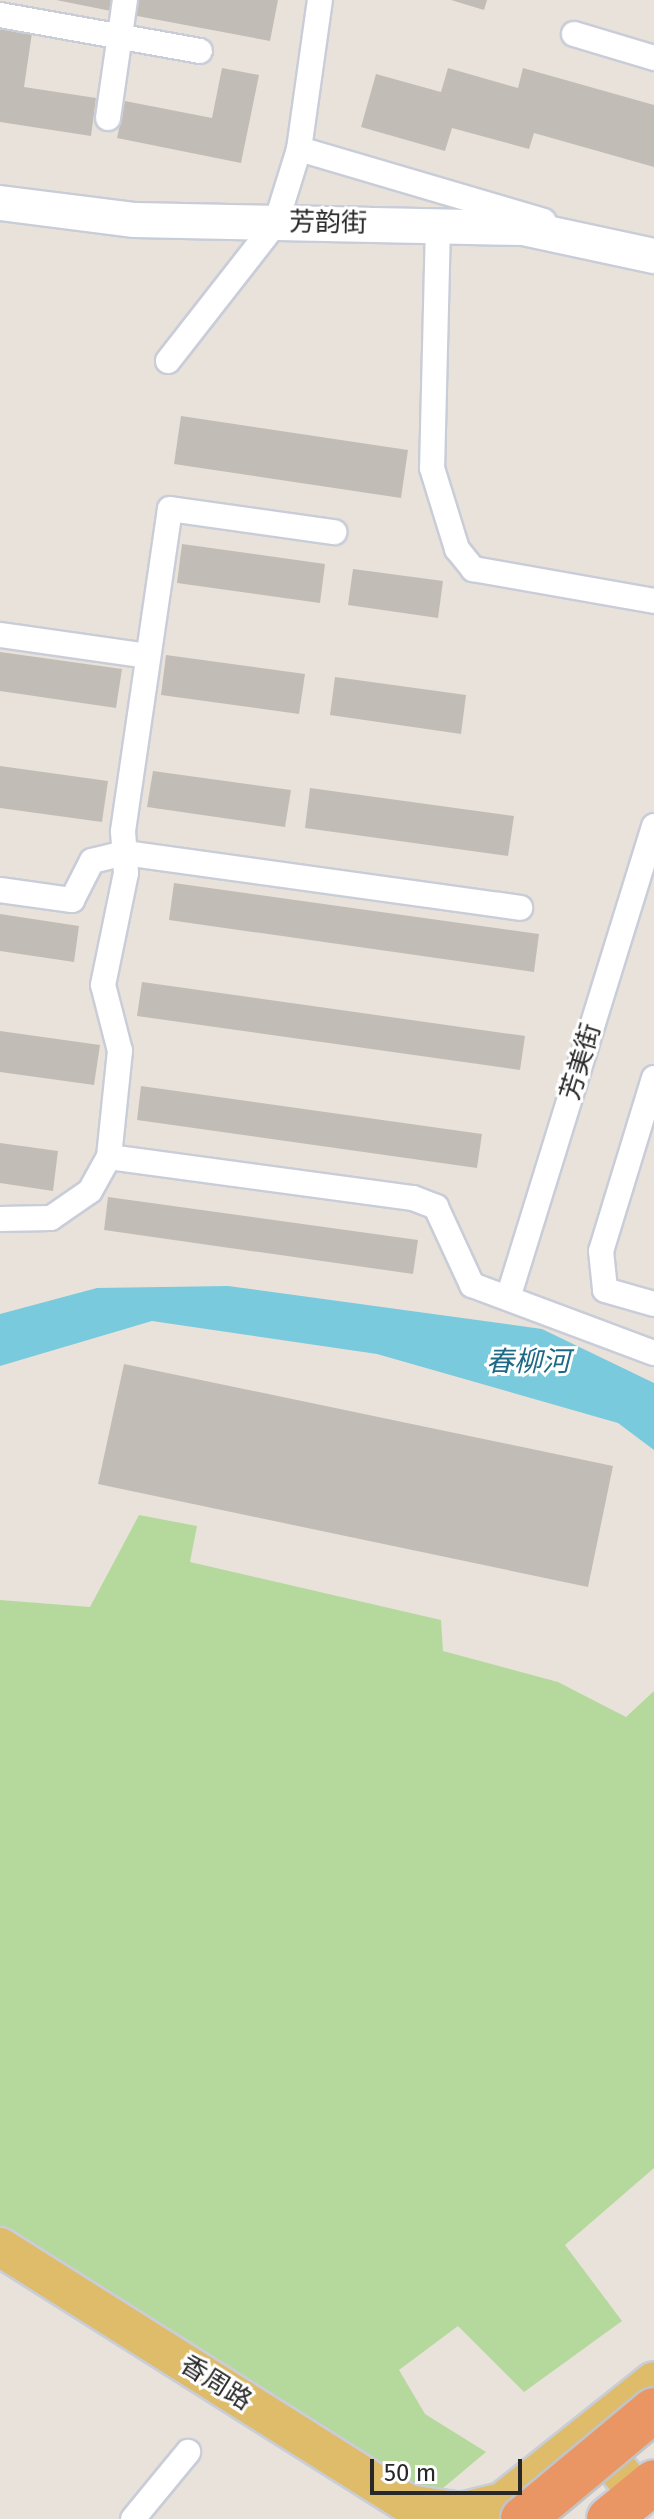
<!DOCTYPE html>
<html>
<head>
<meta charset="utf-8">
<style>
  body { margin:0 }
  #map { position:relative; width:654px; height:2519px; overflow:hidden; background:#e8e2db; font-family:"Fira Sans","Noto Sans SC",sans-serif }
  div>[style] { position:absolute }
  .green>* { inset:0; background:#b5d99d }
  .water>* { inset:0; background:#7acade }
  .building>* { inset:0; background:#c1bdb6 }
  .roads { filter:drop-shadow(2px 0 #c9cdd8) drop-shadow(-2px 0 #c9cdd8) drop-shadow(0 2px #c9cdd8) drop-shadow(0 -2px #c9cdd8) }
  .street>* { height:24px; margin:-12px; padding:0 12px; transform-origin:12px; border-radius:12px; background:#fff }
  .secondary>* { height:34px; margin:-17px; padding:0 17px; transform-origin:17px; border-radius:17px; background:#fff }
  .primary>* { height:38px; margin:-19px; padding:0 19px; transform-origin:19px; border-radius:19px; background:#debc6a }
  .highway>* { height:44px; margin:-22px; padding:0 22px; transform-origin:22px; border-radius:22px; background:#ea9664 }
  .bridges { filter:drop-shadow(2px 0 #c3c3c3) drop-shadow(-2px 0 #c3c3c3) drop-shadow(0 2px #c3c3c3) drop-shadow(0 -2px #c3c3c3) }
  .highway-bridge>* { height:44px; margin:-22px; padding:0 22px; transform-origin:22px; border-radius:22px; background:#ea9664 }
  span { translate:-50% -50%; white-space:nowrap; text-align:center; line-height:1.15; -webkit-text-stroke:6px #fff; paint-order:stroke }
  .street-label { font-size:26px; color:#282828 }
  .water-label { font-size:28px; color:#1d6986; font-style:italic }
  .scale { position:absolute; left:370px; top:2459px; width:152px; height:36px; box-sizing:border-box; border:4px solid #282828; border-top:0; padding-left:10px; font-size:24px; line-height:28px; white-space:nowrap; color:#282828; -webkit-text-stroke:6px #fff; paint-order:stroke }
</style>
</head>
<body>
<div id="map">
  <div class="green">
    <i style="clip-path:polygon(139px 1515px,197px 1526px,190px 1562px,441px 1620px,443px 1651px,558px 1682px,626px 1717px,654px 1691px,654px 2168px,565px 2245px,622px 2321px,524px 2392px,458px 2326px,399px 2370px,425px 2414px,486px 2452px,424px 2504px,0 2233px,0 1600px,90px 1607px)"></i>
  </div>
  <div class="water">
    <i style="clip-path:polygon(228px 1286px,542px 1329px,654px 1383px,654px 1450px,618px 1423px,377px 1354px,152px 1321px,0 1366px,0 1314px,97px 1288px)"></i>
  </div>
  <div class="building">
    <i style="clip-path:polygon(56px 0,113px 0,111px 11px)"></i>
    <i style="clip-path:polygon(135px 0,278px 0,270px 41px,132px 15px)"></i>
    <i style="clip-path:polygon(451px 0,487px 0,484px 10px)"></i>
    <i style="clip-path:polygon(0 21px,33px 26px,24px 87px,96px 98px,91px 136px,0 122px)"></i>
    <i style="clip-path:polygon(222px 68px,259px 75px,241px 163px,117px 138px,125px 101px,212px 118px)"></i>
    <i style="clip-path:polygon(448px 68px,518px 88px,523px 68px,654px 105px,654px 167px,534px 133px,529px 149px,452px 128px,445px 151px,361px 127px,376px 74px,441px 92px)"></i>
    <i style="clip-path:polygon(181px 416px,408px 450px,401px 498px,174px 464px)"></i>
    <i style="clip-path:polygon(182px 544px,325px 564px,320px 603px,177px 583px)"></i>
    <i style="clip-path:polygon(353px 569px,443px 581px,438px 618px,348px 605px)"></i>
    <i style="clip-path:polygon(0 652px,122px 669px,116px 708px,0 691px)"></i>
    <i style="clip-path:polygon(166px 655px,305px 674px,299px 714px,161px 695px)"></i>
    <i style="clip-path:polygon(335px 677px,466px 695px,461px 734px,330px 715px)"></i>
    <i style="clip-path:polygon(0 766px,108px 781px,102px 822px,0 808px)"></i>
    <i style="clip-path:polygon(153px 771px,291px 790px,285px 827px,147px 807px)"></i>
    <i style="clip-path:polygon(310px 788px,514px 816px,508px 856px,305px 828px)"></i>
    <i style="clip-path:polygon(174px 883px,539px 934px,534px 972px,169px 920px)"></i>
    <i style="clip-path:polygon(0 914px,79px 926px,74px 962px,0 951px)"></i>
    <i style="clip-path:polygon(142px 982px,525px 1036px,520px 1070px,137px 1016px)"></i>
    <i style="clip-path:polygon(0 1031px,100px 1045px,94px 1085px,0 1072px)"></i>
    <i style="clip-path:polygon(141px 1086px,482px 1134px,477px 1168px,137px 1120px)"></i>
    <i style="clip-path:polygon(0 1143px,58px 1151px,53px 1191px,0 1183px)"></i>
    <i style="clip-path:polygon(108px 1197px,418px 1240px,413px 1274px,104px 1230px)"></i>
    <i style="clip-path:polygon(124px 1364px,613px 1466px,588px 1587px,98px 1484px)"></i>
  </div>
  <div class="roads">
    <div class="street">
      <i style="left:0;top:15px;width:203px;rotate:10.2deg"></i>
      <i style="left:574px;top:34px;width:84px;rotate:16.7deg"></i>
      <i style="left:108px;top:118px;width:119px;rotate:-81.8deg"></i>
      <i style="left:299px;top:149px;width:255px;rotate:16.4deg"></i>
      <i style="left:438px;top:225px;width:243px;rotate:91.4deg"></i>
      <i style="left:432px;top:468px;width:85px;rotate:72.8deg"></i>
      <i style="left:457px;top:549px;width:26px;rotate:51deg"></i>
      <i style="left:473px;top:569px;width:184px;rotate:10deg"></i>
      <i style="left:168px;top:361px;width:175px;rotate:-52deg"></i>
      <i style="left:276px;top:223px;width:77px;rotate:-72.7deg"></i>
      <i style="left:299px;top:149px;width:150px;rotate:-82deg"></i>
      <i style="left:0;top:635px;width:149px;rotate:8.1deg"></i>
      <i style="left:0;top:890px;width:73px;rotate:7.9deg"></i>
      <i style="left:72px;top:900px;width:44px;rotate:-62.9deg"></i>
      <i style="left:92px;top:861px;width:34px;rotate:-14deg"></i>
      <i style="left:125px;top:853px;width:399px;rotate:7.9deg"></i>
      <i style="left:654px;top:1078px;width:181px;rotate:107deg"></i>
      <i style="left:601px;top:1251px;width:39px;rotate:84deg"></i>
      <i style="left:605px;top:1290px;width:51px;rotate:15.9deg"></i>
      <i style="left:109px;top:1157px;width:307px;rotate:7.7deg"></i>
      <i style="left:413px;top:1198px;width:25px;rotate:21deg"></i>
      <i style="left:436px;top:1207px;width:86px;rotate:65.2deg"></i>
      <i style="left:472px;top:1285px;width:194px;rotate:20.5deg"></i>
      <i style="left:0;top:1219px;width:51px;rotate:-1.1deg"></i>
      <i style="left:51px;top:1218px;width:47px;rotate:-34.7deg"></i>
      <i style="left:90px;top:1191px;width:39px;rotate:-61deg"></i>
      <i style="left:109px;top:1157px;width:107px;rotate:-84.1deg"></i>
      <i style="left:120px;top:1051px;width:68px;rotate:-104.4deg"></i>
      <i style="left:103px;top:985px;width:114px;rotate:-78.4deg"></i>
      <i style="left:126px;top:873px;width:42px;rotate:-94.1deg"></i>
      <i style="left:123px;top:831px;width:325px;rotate:-81.7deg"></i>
      <i style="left:170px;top:509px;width:166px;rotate:8deg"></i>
      <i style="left:508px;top:1298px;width:494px;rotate:-72.8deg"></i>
      <i style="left:133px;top:2519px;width:87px;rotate:-50.6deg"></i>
    </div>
    <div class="secondary">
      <i style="left:0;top:203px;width:136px;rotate:7.2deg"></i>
      <i style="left:135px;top:220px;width:388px;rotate:1.2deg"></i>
      <i style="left:523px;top:228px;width:134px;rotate:12.1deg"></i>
    </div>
    <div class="primary">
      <i style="left:0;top:2247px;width:510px;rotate:32.2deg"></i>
      <i style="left:616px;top:2467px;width:19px;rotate:51deg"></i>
      <i style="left:408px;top:2504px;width:54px;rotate:8.6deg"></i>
      <i style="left:461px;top:2512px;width:42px;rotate:-13.7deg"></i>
      <i style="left:502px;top:2502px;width:194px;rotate:-38.5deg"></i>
    </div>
    <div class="highway">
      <i style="left:609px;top:2519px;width:58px;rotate:-39.4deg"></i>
    </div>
  </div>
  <div class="bridges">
    <div class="highway-bridge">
      <i style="left:523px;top:2519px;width:170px;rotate:-39.8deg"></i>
    </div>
  </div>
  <div class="street-label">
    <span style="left:328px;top:223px;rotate:1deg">芳韵街</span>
    <span style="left:581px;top:1062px;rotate:-73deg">芳美街</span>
    <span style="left:216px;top:2383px;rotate:32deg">香周路</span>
  </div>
  <div class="water-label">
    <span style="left:528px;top:1362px">春柳河</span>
  </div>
  <div class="scale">50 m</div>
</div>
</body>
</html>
